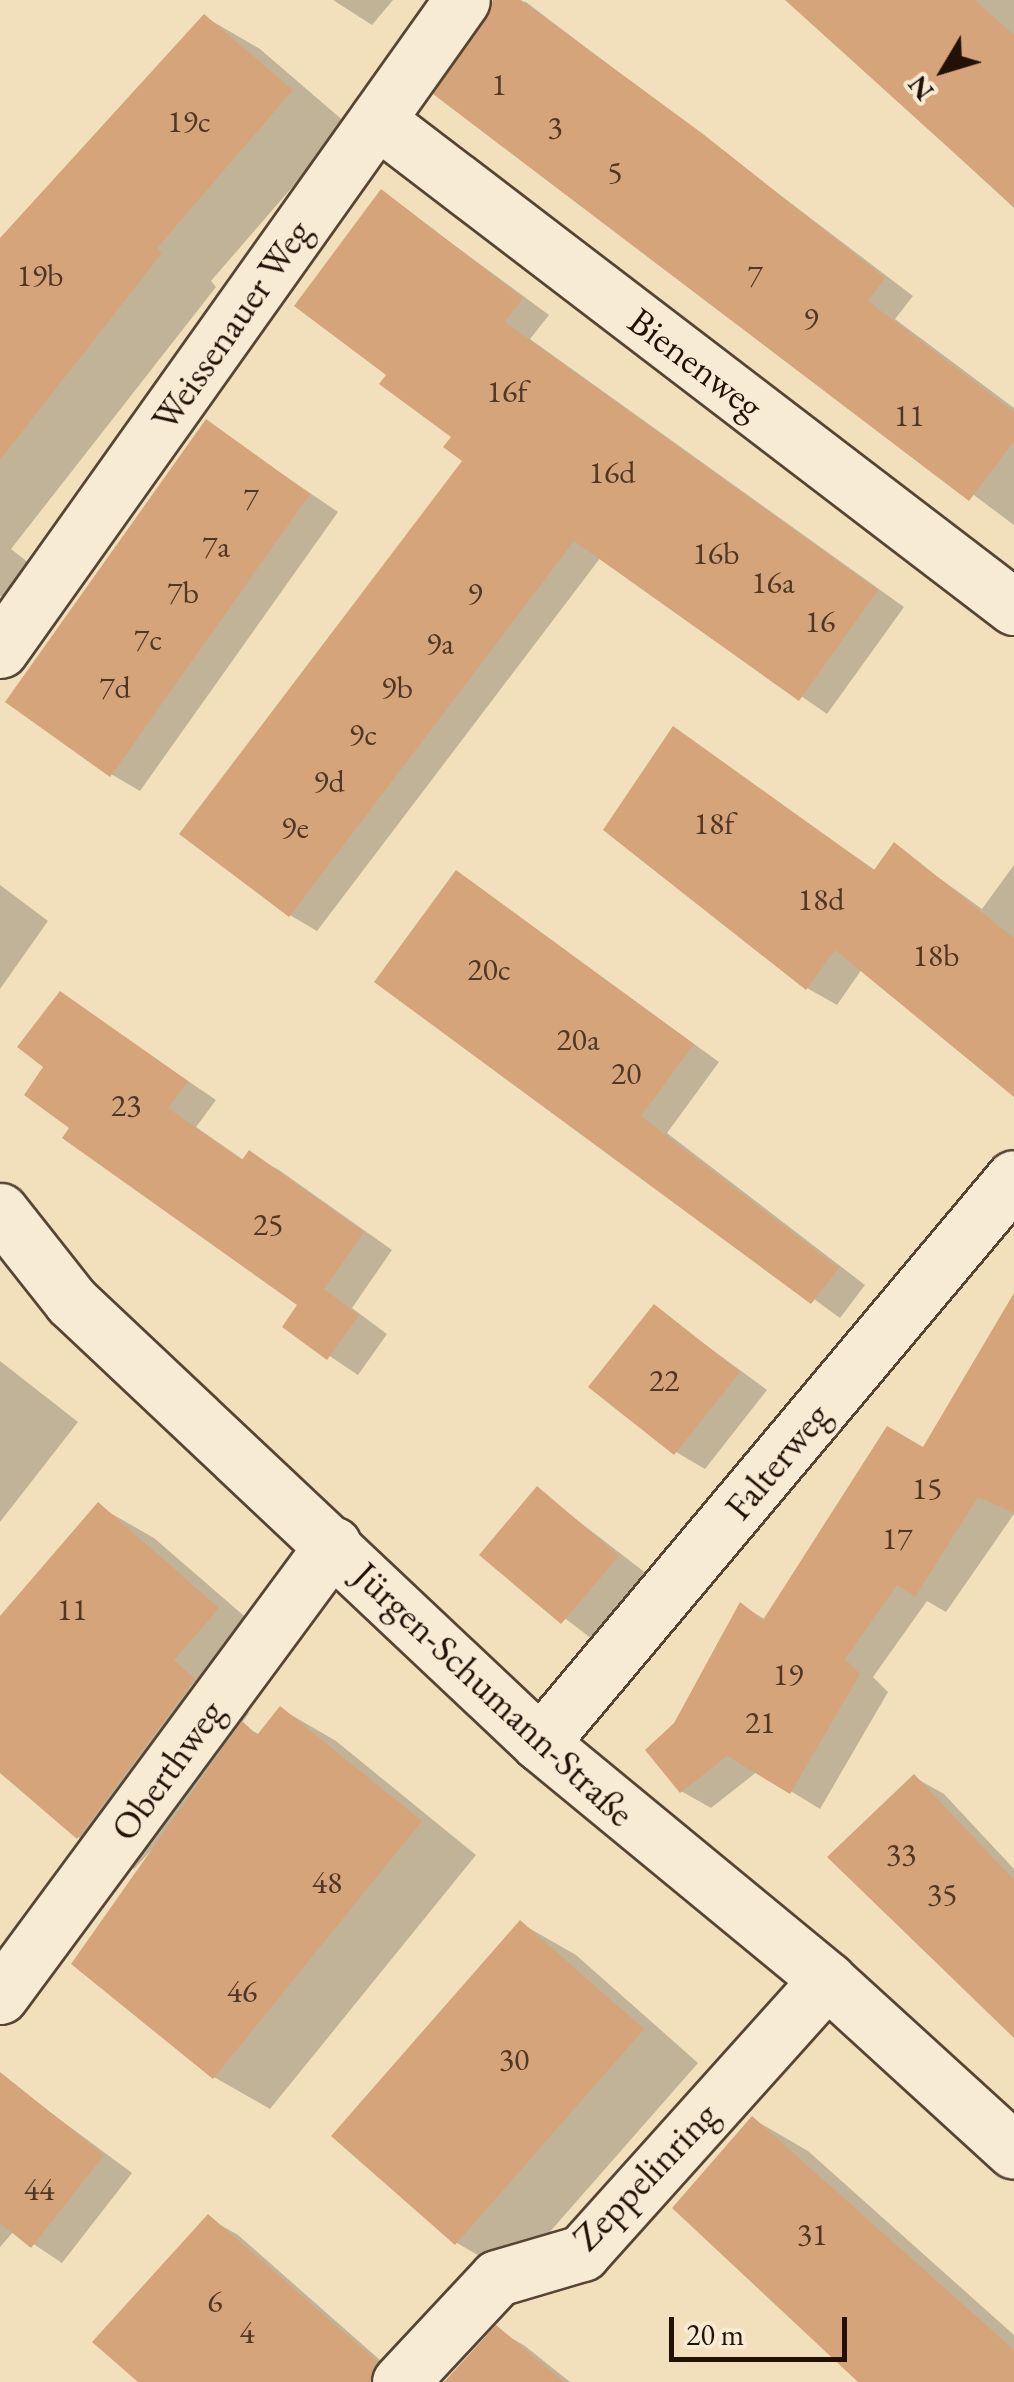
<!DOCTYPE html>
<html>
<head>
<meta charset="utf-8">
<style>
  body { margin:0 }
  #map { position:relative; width:1014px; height:2382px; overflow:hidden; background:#f2e0bd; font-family:"EB Garamond",serif }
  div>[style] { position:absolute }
  .shadow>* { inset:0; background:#0003 }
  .building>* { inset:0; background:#d6a47b }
  .roads { filter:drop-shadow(2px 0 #574534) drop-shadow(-2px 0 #574534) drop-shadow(0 2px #574534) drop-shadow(0 -2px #574534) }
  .minor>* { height:55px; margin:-27.5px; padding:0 27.5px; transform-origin:27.5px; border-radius:27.5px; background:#f7ebd4 }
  span { translate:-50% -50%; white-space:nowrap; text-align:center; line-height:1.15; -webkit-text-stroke:8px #f7ebd4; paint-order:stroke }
  .number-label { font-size:32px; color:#503623 }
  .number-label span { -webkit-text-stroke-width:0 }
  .street-label { font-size:38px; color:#231106 }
  .north { position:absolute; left:894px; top:20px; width:100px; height:100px; -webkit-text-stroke:8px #f7ebd4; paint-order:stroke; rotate:232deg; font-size:28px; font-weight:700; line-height:40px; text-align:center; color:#231106 }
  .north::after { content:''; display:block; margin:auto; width:35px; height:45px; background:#231106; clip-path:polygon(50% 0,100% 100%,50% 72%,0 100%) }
  .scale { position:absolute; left:669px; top:2317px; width:178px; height:45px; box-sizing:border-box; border:5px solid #231106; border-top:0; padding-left:12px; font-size:30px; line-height:35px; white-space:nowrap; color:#231106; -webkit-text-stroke:8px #f7ebd4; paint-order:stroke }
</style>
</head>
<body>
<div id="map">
  <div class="shadow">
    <i style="clip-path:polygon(333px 0,393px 0,372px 25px)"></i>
    <i style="clip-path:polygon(495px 0,526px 2px,913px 296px,895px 319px,1014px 408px,1014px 525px,437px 94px)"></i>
    <i style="clip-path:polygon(832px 0,1014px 0,1014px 208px,813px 22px)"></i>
    <i style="clip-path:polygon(205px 17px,260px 49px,347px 124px,211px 281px,216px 287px,11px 549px,34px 567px,7px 600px,0 596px,0 242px)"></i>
    <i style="clip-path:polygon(382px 192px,549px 315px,530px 339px,904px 607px,827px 714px,601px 557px,317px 931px,290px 915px,466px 460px)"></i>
    <i style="clip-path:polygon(207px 423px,338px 512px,140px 791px,111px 774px)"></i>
    <i style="clip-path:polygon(674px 730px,876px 871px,895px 846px,982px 909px,1014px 865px,1014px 1094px,862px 969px,837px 1005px,807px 988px)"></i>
    <i style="clip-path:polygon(457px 873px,719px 1062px,667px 1133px,865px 1285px,840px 1318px,378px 981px)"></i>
    <i style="clip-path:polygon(0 885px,48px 921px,0 989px)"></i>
    <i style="clip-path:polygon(60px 994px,216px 1100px,196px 1127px,245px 1161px,250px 1154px,279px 1170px,392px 1250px,352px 1308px,387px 1334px,358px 1375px,285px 1326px,301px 1304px,73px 1127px,47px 1067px)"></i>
    <i style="clip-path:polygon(1014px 1304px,1014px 1514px,946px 1612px,927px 1601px,873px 1677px,888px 1692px,820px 1809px,758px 1771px,711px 1808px,681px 1791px,676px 1725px,741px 1605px,766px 1620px,924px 1450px)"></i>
    <i style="clip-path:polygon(654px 1307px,767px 1390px,705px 1469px,676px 1452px)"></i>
    <i style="clip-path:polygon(0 1361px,78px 1422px,0 1522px)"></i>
    <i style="clip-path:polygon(537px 1489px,647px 1574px,592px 1639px,482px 1555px)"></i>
    <i style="clip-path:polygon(98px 1506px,154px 1538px,273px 1641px,227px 1694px,249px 1713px,241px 1724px,260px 1735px,281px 1709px,336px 1741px,476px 1855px,270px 2109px,214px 2077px,164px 1836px,134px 1869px,78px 1837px,0 1770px,0 1619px)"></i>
    <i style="clip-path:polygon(914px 1777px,944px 1794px,1014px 1869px,1014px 2034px)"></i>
    <i style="clip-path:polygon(520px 1923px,576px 1955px,698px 2063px,512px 2275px,457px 2243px)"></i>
    <i style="clip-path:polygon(0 2075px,132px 2173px,62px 2263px,14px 2231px,0 2247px)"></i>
    <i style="clip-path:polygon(753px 2119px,808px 2151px,1014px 2335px,1014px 2382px,862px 2382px)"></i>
    <i style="clip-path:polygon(208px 2218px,238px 2235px,405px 2382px,142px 2382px)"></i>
    <i style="clip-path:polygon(496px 2329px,525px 2346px,570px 2382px,446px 2382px)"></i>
  </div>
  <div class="building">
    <i style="clip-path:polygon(493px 0,521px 0,703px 134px,885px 278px,868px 301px,1014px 412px,1014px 441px,969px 501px,433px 94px)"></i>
    <i style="clip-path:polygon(785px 0,975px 0,1014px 35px,1014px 207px)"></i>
    <i style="clip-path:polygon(204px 14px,293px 90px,157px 248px,162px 253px,0 460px,0 238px)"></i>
    <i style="clip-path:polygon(381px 189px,523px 298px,505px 322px,878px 590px,799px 701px,574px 541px,289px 917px,179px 834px,462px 461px,443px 447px,451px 437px,379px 384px,386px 375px,294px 306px)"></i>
    <i style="clip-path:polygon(206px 419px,310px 494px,110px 777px,5px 702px)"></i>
    <i style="clip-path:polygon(673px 726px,874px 870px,894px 842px,1014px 938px,1014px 1097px,835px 950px,806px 990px,603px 830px)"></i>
    <i style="clip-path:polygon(456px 870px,694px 1044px,641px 1116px,839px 1268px,811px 1304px,374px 982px)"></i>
    <i style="clip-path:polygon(60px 991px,188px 1081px,168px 1108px,242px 1160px,249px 1150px,364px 1232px,324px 1289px,359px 1315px,327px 1360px,282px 1327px,297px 1305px,62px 1138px,69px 1128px,24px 1095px,43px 1067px,17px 1047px)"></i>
    <i style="clip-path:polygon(1014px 1293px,1014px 1513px,978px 1497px,915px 1597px,897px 1585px,845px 1659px,860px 1674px,790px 1794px,727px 1756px,680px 1793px,645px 1750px,674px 1723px,740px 1602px,763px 1620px,887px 1426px,923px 1447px)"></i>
    <i style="clip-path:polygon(654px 1304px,740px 1372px,674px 1455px,588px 1387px)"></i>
    <i style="clip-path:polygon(537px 1486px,619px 1556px,561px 1624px,479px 1555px)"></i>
    <i style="clip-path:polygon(98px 1502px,219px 1608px,174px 1660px,195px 1679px,77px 1839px,0 1773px,0 1616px)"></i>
    <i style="clip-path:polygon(280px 1706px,422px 1821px,213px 2079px,71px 1964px,242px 1721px,257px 1735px)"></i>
    <i style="clip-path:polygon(914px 1774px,1014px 1880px,1014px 2038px,827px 1857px)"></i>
    <i style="clip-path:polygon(520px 1920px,644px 2029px,455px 2245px,331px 2136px)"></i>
    <i style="clip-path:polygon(0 2072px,104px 2155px,31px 2248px,0 2223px)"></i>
    <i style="clip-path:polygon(752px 2116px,1014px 2350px,1014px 2382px,858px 2382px,672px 2208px)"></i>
    <i style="clip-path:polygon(208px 2214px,377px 2361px,370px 2382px,138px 2382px,92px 2342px)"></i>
    <i style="clip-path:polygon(496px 2325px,564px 2382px,444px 2382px)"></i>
  </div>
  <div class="roads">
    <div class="minor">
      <i style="left:377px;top:120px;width:802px;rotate:37.4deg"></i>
      <i style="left:0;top:650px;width:797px;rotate:-54.6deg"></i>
      <i style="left:0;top:1211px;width:115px;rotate:51.7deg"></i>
      <i style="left:71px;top:1301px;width:644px;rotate:43.3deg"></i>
      <i style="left:540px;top:1743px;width:372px;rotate:39.5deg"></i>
      <i style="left:827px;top:1980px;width:253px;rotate:42.4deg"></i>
      <i style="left:540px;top:1743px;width:737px;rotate:-50.01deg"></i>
      <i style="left:0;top:1996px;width:561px;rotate:-53.56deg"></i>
      <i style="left:400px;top:2382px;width:142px;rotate:-47deg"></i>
      <i style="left:497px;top:2278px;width:89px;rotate:-16.4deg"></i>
      <i style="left:582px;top:2253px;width:367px;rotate:-48.1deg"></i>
    </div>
  </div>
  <div class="number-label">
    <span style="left:499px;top:84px">1</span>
    <span style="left:189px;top:121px">19c</span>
    <span style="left:555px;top:127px">3</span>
    <span style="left:615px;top:172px">5</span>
    <span style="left:40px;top:275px">19b</span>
    <span style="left:755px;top:275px">7</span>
    <span style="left:811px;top:318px">9</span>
    <span style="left:507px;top:391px">16f</span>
    <span style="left:909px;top:415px">11</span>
    <span style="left:612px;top:472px">16d</span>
    <span style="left:251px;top:498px">7</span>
    <span style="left:216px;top:546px">7a</span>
    <span style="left:716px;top:553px">16b</span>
    <span style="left:773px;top:582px">16a</span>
    <span style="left:183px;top:592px">7b</span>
    <span style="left:475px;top:593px">9</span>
    <span style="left:820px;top:621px">16</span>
    <span style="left:148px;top:639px">7c</span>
    <span style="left:440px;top:643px">9a</span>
    <span style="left:115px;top:687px">7d</span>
    <span style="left:397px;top:687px">9b</span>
    <span style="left:363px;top:734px">9c</span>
    <span style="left:329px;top:781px">9d</span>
    <span style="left:714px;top:823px">18f</span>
    <span style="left:295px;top:827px">9e</span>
    <span style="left:821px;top:899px">18d</span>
    <span style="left:936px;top:955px">18b</span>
    <span style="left:489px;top:969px">20c</span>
    <span style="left:578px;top:1039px">20a</span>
    <span style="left:626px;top:1073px">20</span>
    <span style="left:126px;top:1105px">23</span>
    <span style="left:268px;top:1224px">25</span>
    <span style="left:664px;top:1380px">22</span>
    <span style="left:927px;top:1488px">15</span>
    <span style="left:897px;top:1538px">17</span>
    <span style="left:72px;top:1609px">11</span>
    <span style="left:788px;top:1674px">19</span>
    <span style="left:760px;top:1722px">21</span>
    <span style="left:901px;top:1854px">33</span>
    <span style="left:327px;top:1882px">48</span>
    <span style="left:942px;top:1894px">35</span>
    <span style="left:242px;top:1991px">46</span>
    <span style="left:514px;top:2059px">30</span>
    <span style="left:39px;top:2189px">44</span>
    <span style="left:812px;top:2234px">31</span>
    <span style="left:215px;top:2301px">6</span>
    <span style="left:247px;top:2332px">4</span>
  </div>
  <div class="street-label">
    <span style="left:231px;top:325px;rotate:-55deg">Weissenauer Weg</span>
    <span style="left:696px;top:363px;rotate:37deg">Bienenweg</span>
    <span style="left:777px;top:1461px;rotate:-50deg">Falterweg</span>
    <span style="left:494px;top:1694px;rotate:43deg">Jürgen-Schumann-Straße</span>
    <span style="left:167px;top:1770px;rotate:-54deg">Oberthweg</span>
    <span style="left:645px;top:2176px;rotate:-46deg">Zeppelinring</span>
  </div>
  <div class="north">N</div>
  <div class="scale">20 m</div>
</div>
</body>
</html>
